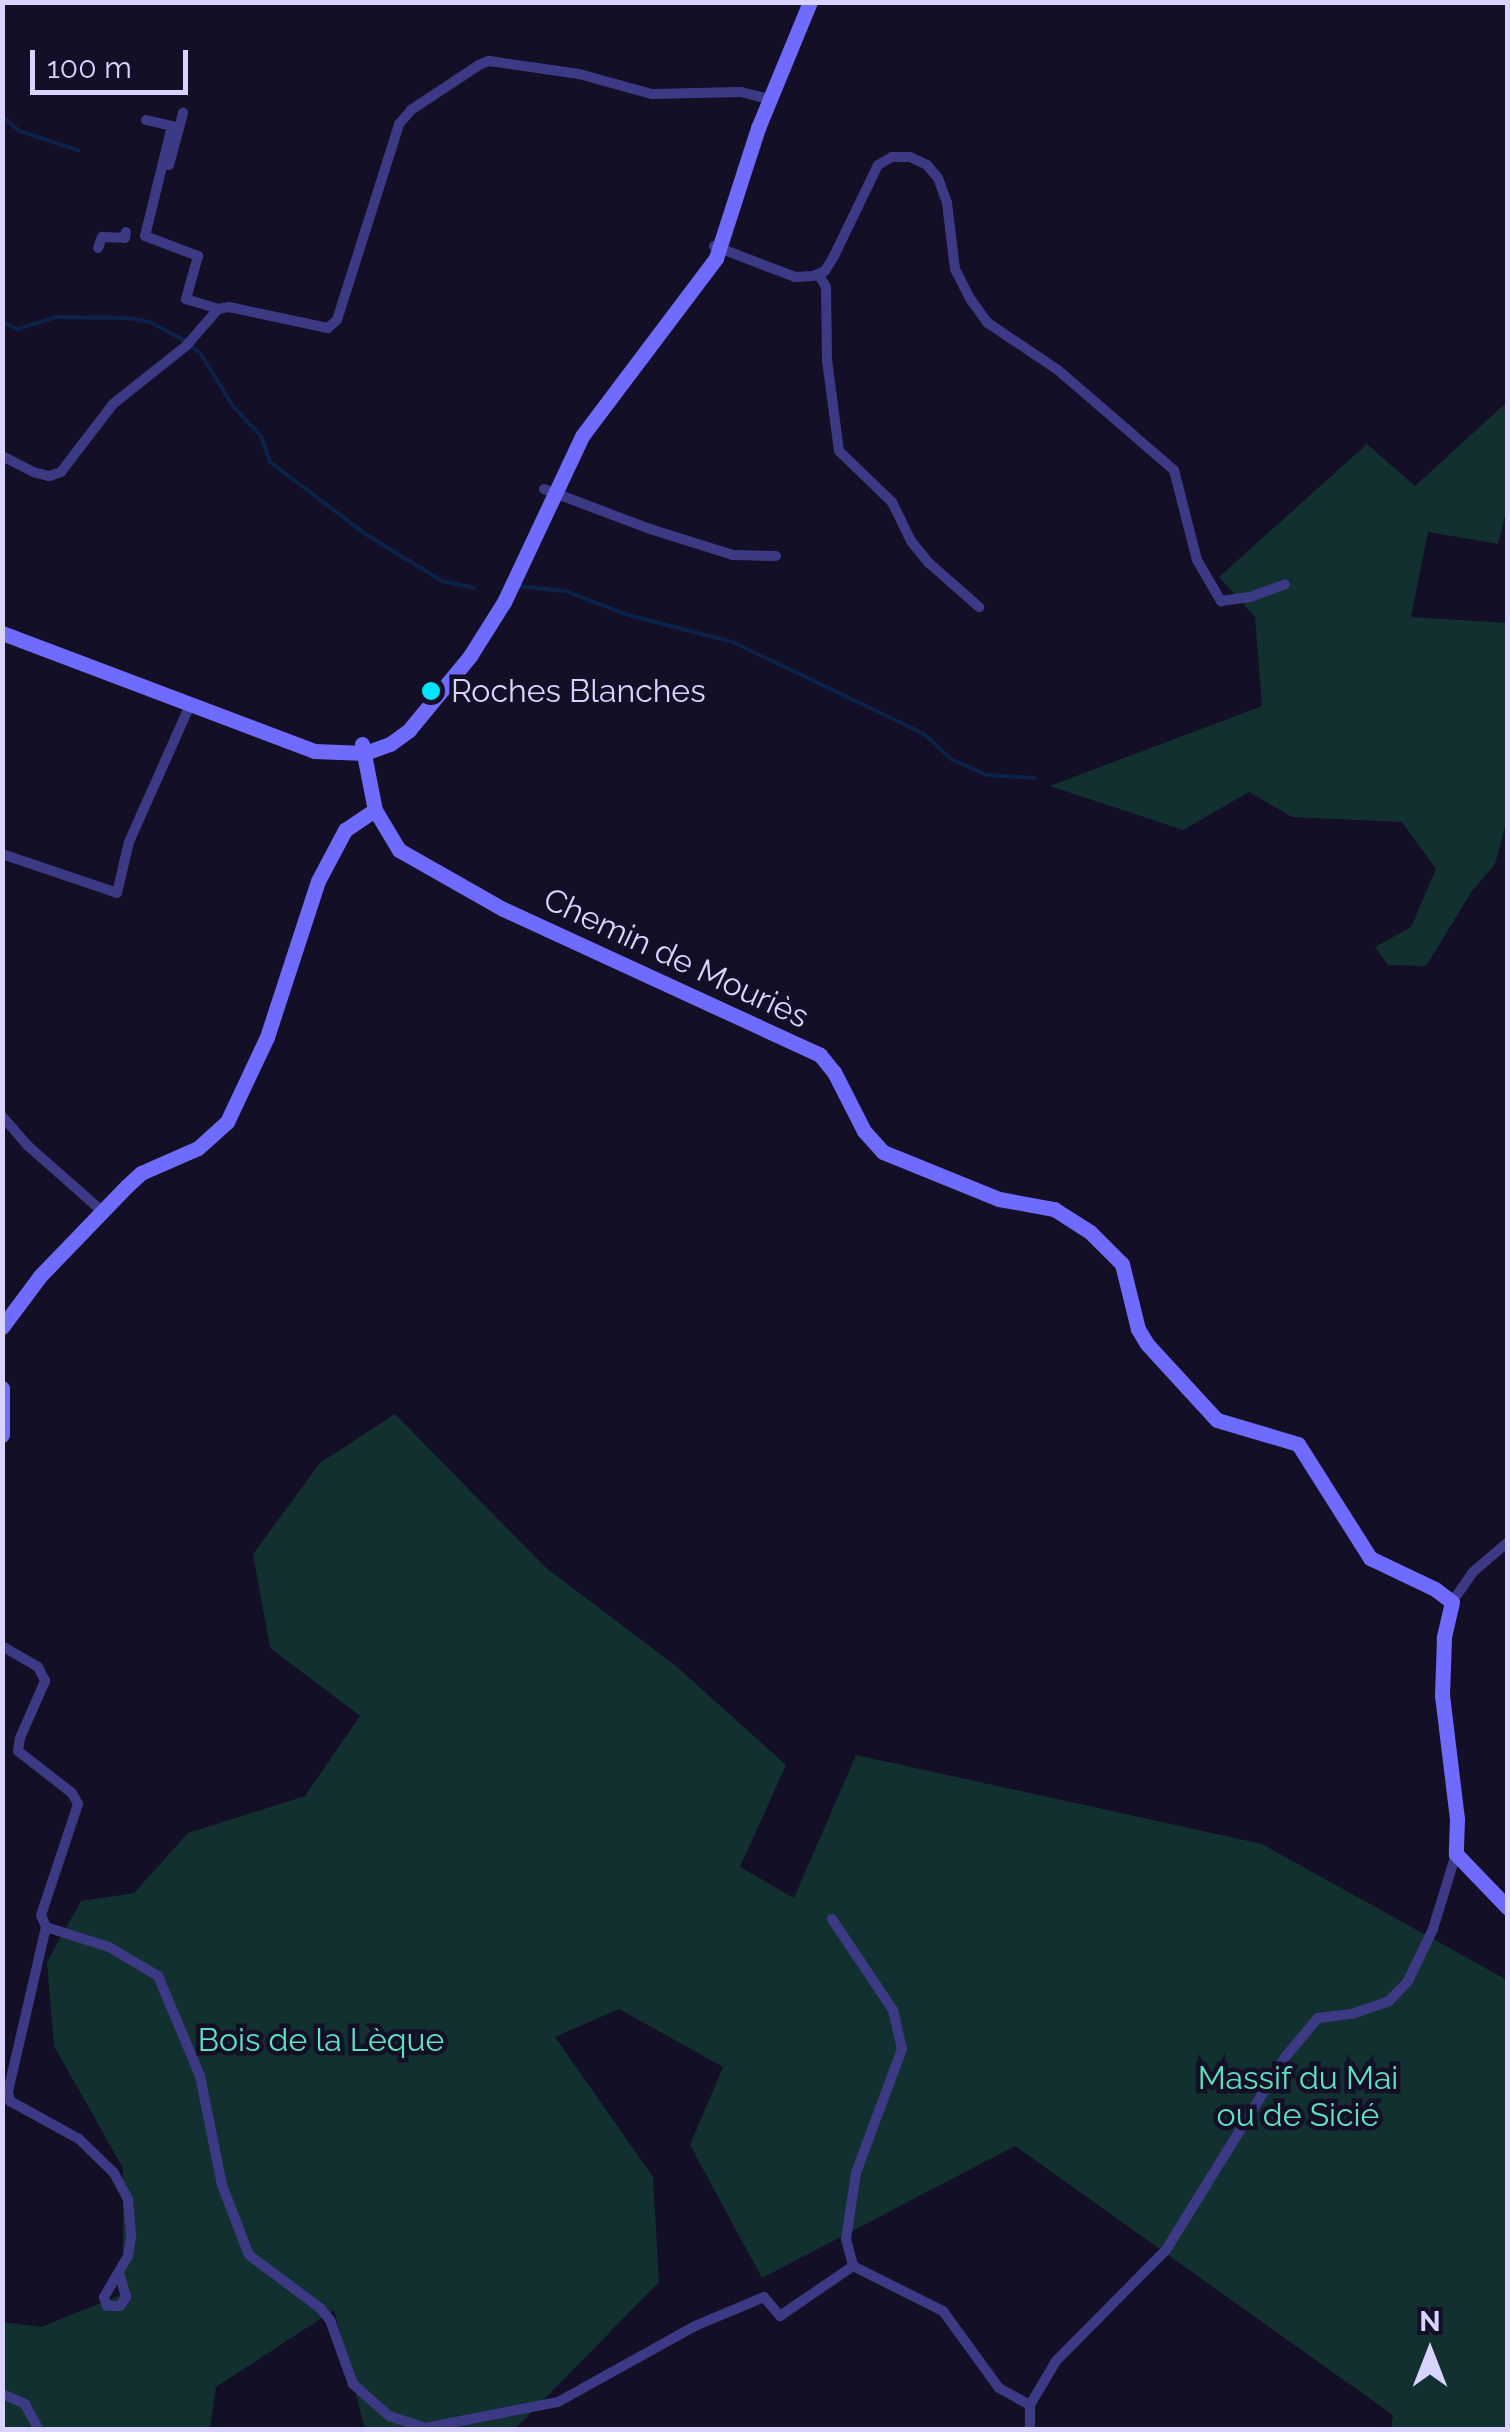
<!DOCTYPE html>
<html>
<head>
<meta charset="utf-8">
<style>
  body { margin:0 }
  #map { position:relative; width:1510px; height:2432px; overflow:hidden; background:#130f26; font-family:Raleway,sans-serif }
  div>[style] { position:absolute }
  .green>* { inset:0; background:#12302f }
  .stream>* { height:4px; margin:-2px; padding:0 2px; transform-origin:2px; border-radius:2px; background:#0c2248 }
  .street>* { height:10px; margin:-5px; padding:0 5px; transform-origin:5px; border-radius:5px; background:#3d3a85 }
  .secondary>* { height:15px; margin:-7.5px; padding:0 7.5px; transform-origin:7.5px; border-radius:7.5px; background:#6f6bff }
  .dots>* { width:28px; height:28px; translate:-50% -50%; box-sizing:border-box; border:5px solid #130f26; border-radius:50% }
  span { translate:-50% -50%; white-space:nowrap; text-align:center; line-height:1.15; -webkit-text-stroke:9px #130f26; paint-order:stroke }
  .poi-label { font-size:32px; color:#d9d4ff }
  .left { translate:0 -50%; text-align:left }
  .street-label { font-size:32px; color:#d9d4ff }
  .park-label { font-size:32px; color:#5fe0c0 }
  .frame { position:absolute; inset:0; border:5px solid #d9d4ff; pointer-events:none }
  .north { position:absolute; left:1380px; top:2302px; width:100px; height:100px; -webkit-text-stroke:8px #130f26; paint-order:stroke; rotate:0deg; font-size:28px; font-weight:700; line-height:40px; text-align:center; color:#d9d4ff }
  .north::after { content:''; display:block; margin:auto; width:35px; height:45px; background:#d9d4ff; clip-path:polygon(50% 0,100% 100%,50% 72%,0 100%) }
  .scale { position:absolute; left:30px; top:50px; width:158px; height:45px; box-sizing:border-box; border:5px solid #d9d4ff; border-top:0; padding-left:12px; font-size:30px; line-height:35px; white-space:nowrap; color:#d9d4ff; -webkit-text-stroke:8px #130f26; paint-order:stroke }
</style>
</head>
<body>
<div id="map">
  <div class="green">
    <i style="clip-path:polygon(1507px 402px,1507px 508px,1498px 544px,1428px 532px,1411px 617px,1508px 623px,1507px 820px,1495px 864px,1472px 891px,1426px 966px,1388px 965px,1375px 947px,1411px 927px,1436px 869px,1402px 822px,1292px 817px,1249px 792px,1183px 830px,1050px 786px,1262px 706px,1255px 617px,1219px 577px,1367px 444px,1415px 486px)"></i>
    <i style="clip-path:polygon(395px 1414px,545px 1567px,676px 1666px,786px 1765px,740px 1867px,794px 1898px,856px 1755px,1262px 1844px,1507px 1980px,1507px 2429px,1391px 2429px,1393px 2415px,1015px 2146px,762px 2278px,690px 2145px,723px 2067px,619px 2009px,555px 2037px,653px 2177px,659px 2282px,515px 2429px,365px 2429px,334px 2310px,216px 2387px,210px 2429px,3px 2430px,3px 2322px,41px 2327px,123px 2294px,123px 2168px,54px 2046px,47px 1962px,81px 1901px,134px 1893px,188px 1833px,305px 1796px,360px 1716px,270px 1648px,253px 1554px,320px 1463px)"></i>
  </div>
  <div class="stream">
    <i style="left:2px;top:116px;width:23px;rotate:41deg"></i>
    <i style="left:19px;top:131px;width:62px;rotate:17.9deg"></i>
    <i style="left:2px;top:322px;width:17px;rotate:25deg"></i>
    <i style="left:17px;top:329px;width:42px;rotate:-16.7deg"></i>
    <i style="left:57px;top:317px;width:72px;rotate:0.8deg"></i>
    <i style="left:129px;top:318px;width:21px;rotate:11deg"></i>
    <i style="left:150px;top:322px;width:40px;rotate:28deg"></i>
    <i style="left:191px;top:346px;width:13px;rotate:39deg"></i>
    <i style="left:201px;top:354px;width:60px;rotate:58.7deg"></i>
    <i style="left:232px;top:405px;width:42px;rotate:46.9deg"></i>
    <i style="left:261px;top:436px;width:28px;rotate:71deg"></i>
    <i style="left:270px;top:462px;width:121px;rotate:37deg"></i>
    <i style="left:367px;top:535px;width:88px;rotate:31.5deg"></i>
    <i style="left:442px;top:581px;width:33px;rotate:12deg"></i>
    <i style="left:517px;top:586px;width:48px;rotate:5.9deg"></i>
    <i style="left:565px;top:591px;width:67px;rotate:20.9deg"></i>
    <i style="left:628px;top:615px;width:108px;rotate:14.4deg"></i>
    <i style="left:733px;top:642px;width:212px;rotate:25.7deg"></i>
    <i style="left:924px;top:734px;width:37px;rotate:43deg"></i>
    <i style="left:951px;top:759px;width:39px;rotate:24deg"></i>
    <i style="left:987px;top:775px;width:48px;rotate:3.6deg"></i>
  </div>
  <div class="street">
    <i style="left:146px;top:120px;width:27px;rotate:13deg"></i>
    <i style="left:172px;top:126px;width:113px;rotate:103.8deg"></i>
    <i style="left:145px;top:236px;width:57px;rotate:20.7deg"></i>
    <i style="left:198px;top:256px;width:45px;rotate:105.6deg"></i>
    <i style="left:186px;top:299px;width:34px;rotate:17deg"></i>
    <i style="left:169px;top:165px;width:54px;rotate:-74.9deg"></i>
    <i style="left:714px;top:246px;width:87px;rotate:20.9deg"></i>
    <i style="left:795px;top:277px;width:18px;rotate:-3deg"></i>
    <i style="left:813px;top:276px;width:13px;rotate:-23deg"></i>
    <i style="left:825px;top:271px;width:17px;rotate:-59deg"></i>
    <i style="left:834px;top:256px;width:101px;rotate:-64.2deg"></i>
    <i style="left:878px;top:165px;width:16px;rotate:-30deg"></i>
    <i style="left:892px;top:157px;width:18px"></i>
    <i style="left:910px;top:157px;width:19px;rotate:25deg"></i>
    <i style="left:927px;top:165px;width:17px;rotate:50deg"></i>
    <i style="left:938px;top:178px;width:27px;rotate:70deg"></i>
    <i style="left:947px;top:203px;width:66px;rotate:83.1deg"></i>
    <i style="left:955px;top:269px;width:35px;rotate:63deg"></i>
    <i style="left:971px;top:300px;width:29px;rotate:54deg"></i>
    <i style="left:988px;top:323px;width:84px;rotate:33.9deg"></i>
    <i style="left:1058px;top:370px;width:153px;rotate:40.8deg"></i>
    <i style="left:1174px;top:470px;width:93px;rotate:75.7deg"></i>
    <i style="left:1197px;top:560px;width:48px;rotate:59.7deg"></i>
    <i style="left:1221px;top:601px;width:29px;rotate:-8deg"></i>
    <i style="left:1250px;top:597px;width:37px;rotate:-20deg"></i>
    <i style="left:98px;top:248px;width:12px;rotate:-70deg"></i>
    <i style="left:102px;top:237px;width:23px;rotate:2deg"></i>
    <i style="left:125px;top:238px;width:6px;rotate:-81deg"></i>
    <i style="left:818px;top:274px;width:15px;rotate:58deg"></i>
    <i style="left:826px;top:287px;width:73px;rotate:89.2deg"></i>
    <i style="left:827px;top:360px;width:92px;rotate:82.5deg"></i>
    <i style="left:839px;top:451px;width:74px;rotate:43.9deg"></i>
    <i style="left:892px;top:502px;width:43px;rotate:64deg"></i>
    <i style="left:911px;top:541px;width:28px;rotate:51deg"></i>
    <i style="left:929px;top:563px;width:67px;rotate:41.3deg"></i>
    <i style="left:2px;top:456px;width:35px;rotate:27deg"></i>
    <i style="left:33px;top:472px;width:16px;rotate:14deg"></i>
    <i style="left:49px;top:476px;width:13px;rotate:-18deg"></i>
    <i style="left:61px;top:472px;width:86px;rotate:-52.6deg"></i>
    <i style="left:113px;top:404px;width:93px;rotate:-38.5deg"></i>
    <i style="left:186px;top:346px;width:49px;rotate:-49.1deg"></i>
    <i style="left:218px;top:309px;width:11px;rotate:-10deg"></i>
    <i style="left:229px;top:307px;width:101px;rotate:12deg"></i>
    <i style="left:328px;top:328px;width:12px;rotate:-42deg"></i>
    <i style="left:337px;top:320px;width:206px;rotate:-72.4deg"></i>
    <i style="left:399px;top:124px;width:18px;rotate:-49deg"></i>
    <i style="left:411px;top:110px;width:82px;rotate:-33.5deg"></i>
    <i style="left:479px;top:65px;width:11px;rotate:-22deg"></i>
    <i style="left:489px;top:61px;width:91px;rotate:8.2deg"></i>
    <i style="left:579px;top:74px;width:76px;rotate:15.3deg"></i>
    <i style="left:652px;top:94px;width:89px;rotate:-1.3deg"></i>
    <i style="left:741px;top:92px;width:29px;rotate:14deg"></i>
    <i style="left:544px;top:489px;width:110px;rotate:20.7deg"></i>
    <i style="left:647px;top:528px;width:90px;rotate:17.4deg"></i>
    <i style="left:733px;top:555px;width:43px;rotate:1.3deg"></i>
    <i style="left:2px;top:854px;width:121px;rotate:18.7deg"></i>
    <i style="left:117px;top:893px;width:52px;rotate:-76.8deg"></i>
    <i style="left:129px;top:842px;width:150px;rotate:-66deg"></i>
    <i style="left:2px;top:1116px;width:38px;rotate:49deg"></i>
    <i style="left:27px;top:1145px;width:101px;rotate:41.4deg"></i>
    <i style="left:1452px;top:1602px;width:37px;rotate:-55deg"></i>
    <i style="left:1473px;top:1572px;width:46px;rotate:-40.6deg"></i>
    <i style="left:2px;top:1646px;width:42px;rotate:30.3deg"></i>
    <i style="left:38px;top:1667px;width:16px;rotate:63deg"></i>
    <i style="left:45px;top:1681px;width:62px;rotate:113.7deg"></i>
    <i style="left:20px;top:1738px;width:13px;rotate:99deg"></i>
    <i style="left:18px;top:1751px;width:68px;rotate:37.9deg"></i>
    <i style="left:72px;top:1793px;width:13px;rotate:61deg"></i>
    <i style="left:78px;top:1804px;width:117px;rotate:108.4deg"></i>
    <i style="left:41px;top:1915px;width:13px;rotate:67deg"></i>
    <i style="left:46px;top:1927px;width:66px;rotate:17.6deg"></i>
    <i style="left:109px;top:1947px;width:57px;rotate:30.6deg"></i>
    <i style="left:158px;top:1976px;width:108px;rotate:67.2deg"></i>
    <i style="left:200px;top:2076px;width:111px;rotate:78.6deg"></i>
    <i style="left:222px;top:2185px;width:75px;rotate:68.9deg"></i>
    <i style="left:249px;top:2255px;width:89px;rotate:36.7deg"></i>
    <i style="left:320px;top:2308px;width:16px;rotate:50deg"></i>
    <i style="left:330px;top:2320px;width:68px;rotate:70.2deg"></i>
    <i style="left:353px;top:2384px;width:48px;rotate:41.6deg"></i>
    <i style="left:389px;top:2416px;width:38px;rotate:18deg"></i>
    <i style="left:425px;top:2428px;width:136px;rotate:-11.1deg"></i>
    <i style="left:558px;top:2402px;width:157px;rotate:-29deg"></i>
    <i style="left:695px;top:2326px;width:75px;rotate:-22.8deg"></i>
    <i style="left:764px;top:2297px;width:25px;rotate:50deg"></i>
    <i style="left:780px;top:2316px;width:88px;rotate:-34.4deg"></i>
    <i style="left:853px;top:2266px;width:101px;rotate:26.6deg"></i>
    <i style="left:943px;top:2311px;width:95px;rotate:54deg"></i>
    <i style="left:999px;top:2388px;width:35px;rotate:29deg"></i>
    <i style="left:832px;top:1919px;width:110px;rotate:56.2deg"></i>
    <i style="left:893px;top:2010px;width:40px;rotate:77deg"></i>
    <i style="left:902px;top:2049px;width:132px;rotate:110.4deg"></i>
    <i style="left:856px;top:2173px;width:67px;rotate:98.6deg"></i>
    <i style="left:846px;top:2239px;width:28px;rotate:75deg"></i>
    <i style="left:46px;top:1927px;width:168px;rotate:103deg"></i>
    <i style="left:8px;top:2091px;width:10px;rotate:79deg"></i>
    <i style="left:10px;top:2101px;width:79px;rotate:28.8deg"></i>
    <i style="left:79px;top:2139px;width:49px;rotate:44.2deg"></i>
    <i style="left:114px;top:2173px;width:30px;rotate:62deg"></i>
    <i style="left:128px;top:2199px;width:38px;rotate:85deg"></i>
    <i style="left:131px;top:2237px;width:19px;rotate:99deg"></i>
    <i style="left:128px;top:2256px;width:48px;rotate:120.3deg"></i>
    <i style="left:104px;top:2297px;width:9px;rotate:72deg"></i>
    <i style="left:107px;top:2306px;width:13px"></i>
    <i style="left:120px;top:2306px;width:11px;rotate:-56deg"></i>
    <i style="left:126px;top:2297px;width:25px;rotate:-106deg"></i>
    <i style="left:2px;top:2394px;width:25px;rotate:23deg"></i>
    <i style="left:25px;top:2404px;width:30px;rotate:62deg"></i>
    <i style="left:1030px;top:2430px;width:25px;rotate:-90deg"></i>
    <i style="left:1030px;top:2405px;width:51px;rotate:-59.4deg"></i>
    <i style="left:1056px;top:2361px;width:156px;rotate:-45.3deg"></i>
    <i style="left:1166px;top:2250px;width:228px;rotate:-58.3deg"></i>
    <i style="left:1286px;top:2056px;width:50px;rotate:-49.9deg"></i>
    <i style="left:1318px;top:2018px;width:34px;rotate:-7deg"></i>
    <i style="left:1352px;top:2014px;width:39px;rotate:-19deg"></i>
    <i style="left:1389px;top:2001px;width:28px;rotate:-46deg"></i>
    <i style="left:1408px;top:1981px;width:58px;rotate:-64.3deg"></i>
    <i style="left:1433px;top:1929px;width:78px;rotate:-73deg"></i>
  </div>
  <div class="secondary">
    <i style="left:2px;top:633px;width:334px;rotate:20.7deg"></i>
    <i style="left:314px;top:751px;width:51px;rotate:2.2deg"></i>
    <i style="left:365px;top:753px;width:27px;rotate:-20deg"></i>
    <i style="left:390px;top:744px;width:24px;rotate:-36deg"></i>
    <i style="left:409px;top:730px;width:96px;rotate:-50.5deg"></i>
    <i style="left:470px;top:656px;width:64px;rotate:-57.8deg"></i>
    <i style="left:504px;top:602px;width:183px;rotate:-64.8deg"></i>
    <i style="left:582px;top:436px;width:223px;rotate:-53deg"></i>
    <i style="left:716px;top:258px;width:137px;rotate:-72.1deg"></i>
    <i style="left:758px;top:128px;width:136px;rotate:-67.6deg"></i>
    <i style="left:362px;top:744px;width:67px;rotate:78.9deg"></i>
    <i style="left:375px;top:810px;width:47px;rotate:59deg"></i>
    <i style="left:399px;top:850px;width:120px;rotate:29.6deg"></i>
    <i style="left:503px;top:909px;width:349px;rotate:24.7deg"></i>
    <i style="left:820px;top:1055px;width:22px;rotate:51deg"></i>
    <i style="left:834px;top:1072px;width:66px;rotate:63deg"></i>
    <i style="left:864px;top:1131px;width:28px;rotate:48deg"></i>
    <i style="left:883px;top:1152px;width:125px;rotate:22.1deg"></i>
    <i style="left:999px;top:1199px;width:56px;rotate:10.3deg"></i>
    <i style="left:1054px;top:1209px;width:43px;rotate:32.6deg"></i>
    <i style="left:1090px;top:1232px;width:45px;rotate:45deg"></i>
    <i style="left:1122px;top:1264px;width:67px;rotate:76.2deg"></i>
    <i style="left:1138px;top:1329px;width:17px;rotate:59deg"></i>
    <i style="left:1147px;top:1344px;width:103px;rotate:47.4deg"></i>
    <i style="left:1217px;top:1420px;width:84px;rotate:16.5deg"></i>
    <i style="left:1298px;top:1444px;width:135px;rotate:57.7deg"></i>
    <i style="left:1370px;top:1558px;width:72px;rotate:25.5deg"></i>
    <i style="left:1435px;top:1589px;width:21px;rotate:37deg"></i>
    <i style="left:1452px;top:1602px;width:37px;rotate:103deg"></i>
    <i style="left:1444px;top:1638px;width:57px;rotate:92deg"></i>
    <i style="left:1442px;top:1695px;width:125px;rotate:83.1deg"></i>
    <i style="left:1457px;top:1819px;width:35px;rotate:92deg"></i>
    <i style="left:1456px;top:1854px;width:75px;rotate:46.1deg"></i>
    <i style="left:2px;top:1327px;width:64px;rotate:-53.3deg"></i>
    <i style="left:40px;top:1276px;width:125px;rotate:-46deg"></i>
    <i style="left:127px;top:1186px;width:19px;rotate:-43deg"></i>
    <i style="left:141px;top:1173px;width:62px;rotate:-23.7deg"></i>
    <i style="left:198px;top:1148px;width:39px;rotate:-42deg"></i>
    <i style="left:227px;top:1122px;width:94px;rotate:-64.8deg"></i>
    <i style="left:267px;top:1037px;width:164px;rotate:-71.9deg"></i>
    <i style="left:318px;top:881px;width:58px;rotate:-62.1deg"></i>
    <i style="left:345px;top:830px;width:36px;rotate:-34deg"></i>
    <i style="left:2px;top:1388px;width:47px;rotate:90deg"></i>
  </div>
  <div class="dots">
    <i style="left:431px;top:691px;background:#00e5ff"></i>
  </div>
  <div class="poi-label">
    <span class="left" style="left:451px;top:691px">Roches Blanches</span>
  </div>
  <div class="street-label">
    <span style="left:676px;top:958px;rotate:25deg">Chemin de Mouriès</span>
  </div>
  <div class="park-label">
    <span style="left:321px;top:2040px">Bois de la Lèque</span>
    <span style="left:1298px;top:2097px">Massif du Mai<br>ou de Sicié</span>
  </div>
  <div class="frame"></div>
  <div class="north">N</div>
  <div class="scale">100 m</div>
</div>
</body>
</html>
